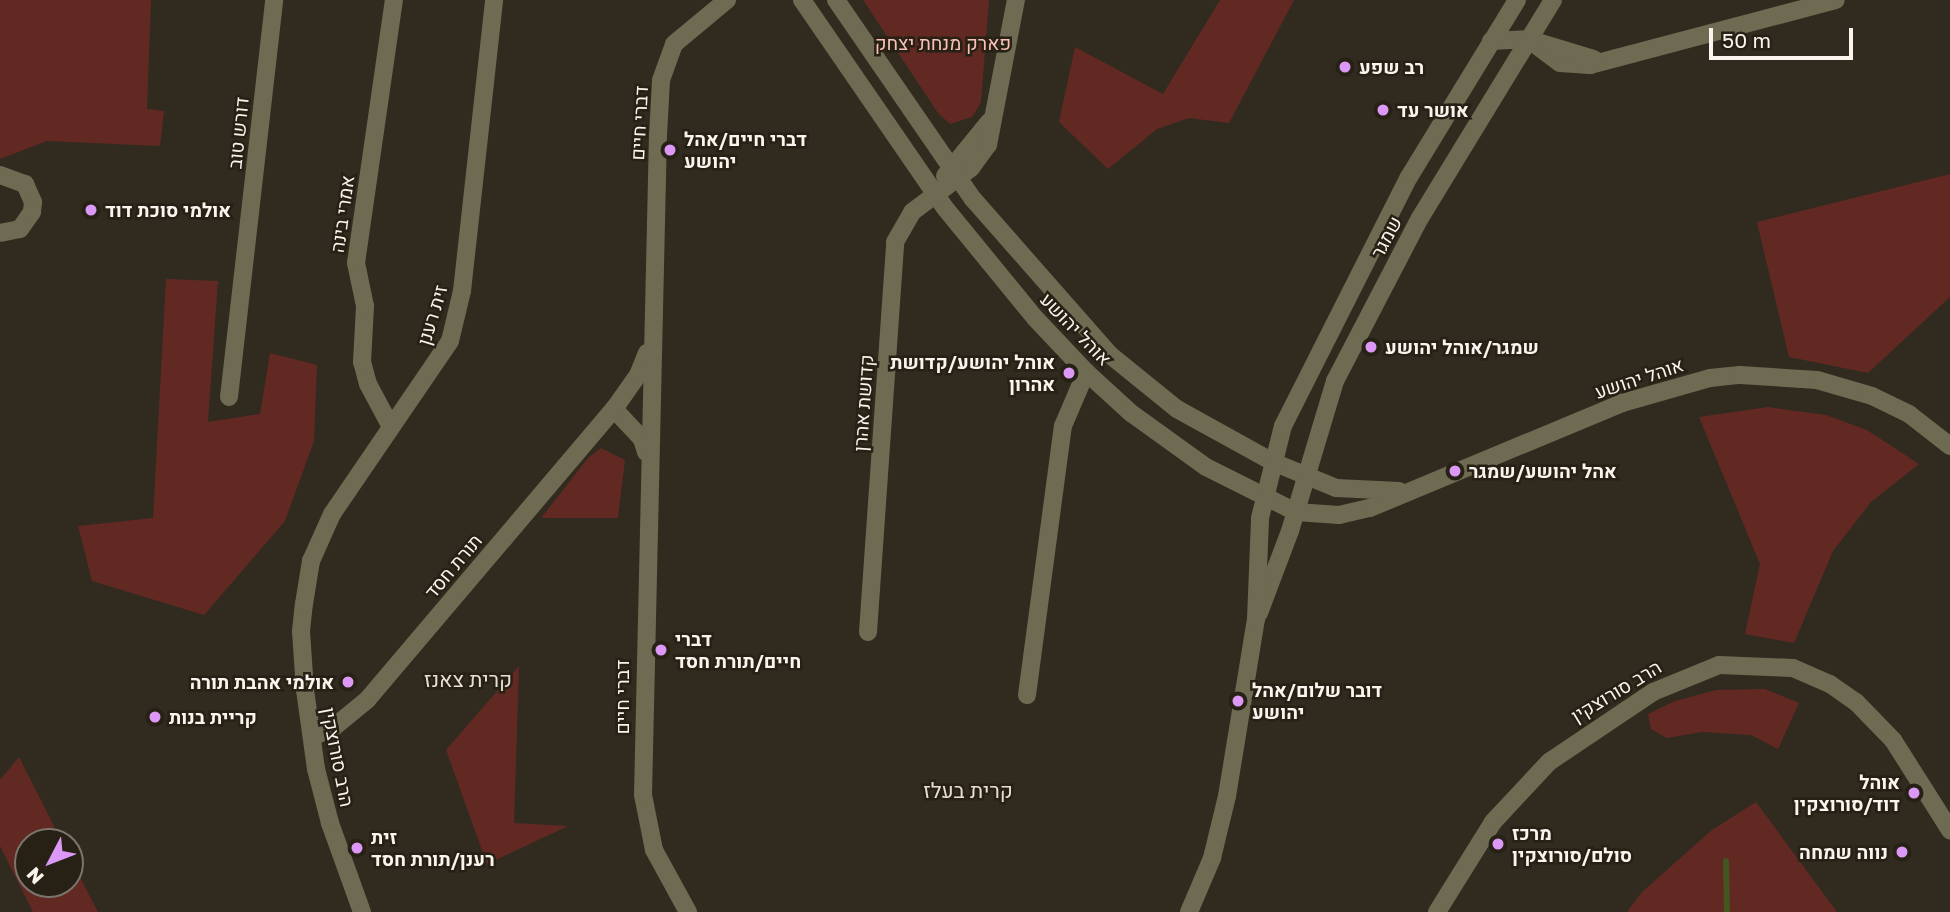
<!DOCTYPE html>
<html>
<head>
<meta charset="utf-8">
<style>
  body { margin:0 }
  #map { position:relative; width:1950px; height:912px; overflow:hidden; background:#312a1f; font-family:"Golos Text",Heebo,sans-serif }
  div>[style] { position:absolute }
  .green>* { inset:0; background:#622923 }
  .stream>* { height:6px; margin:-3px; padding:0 3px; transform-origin:3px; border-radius:3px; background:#43561e }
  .minor>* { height:18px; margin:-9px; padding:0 9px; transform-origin:9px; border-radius:9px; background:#6e6b52 }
  .dots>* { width:19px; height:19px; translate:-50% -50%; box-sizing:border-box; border:4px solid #272015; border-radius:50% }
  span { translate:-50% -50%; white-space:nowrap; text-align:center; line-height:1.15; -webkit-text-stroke:5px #272015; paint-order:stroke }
  .park-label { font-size:19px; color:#fbc1b8 }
  .poi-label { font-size:19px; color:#f9f4ed; font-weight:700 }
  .left { translate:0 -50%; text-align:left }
  .right { translate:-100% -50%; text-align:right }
  .street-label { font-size:19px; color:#f9f4ed }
  .neighbourhood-label { font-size:21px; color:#e8dfd1 }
  .north { position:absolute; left:14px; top:828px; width:70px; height:70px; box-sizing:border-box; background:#272015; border:2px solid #7b756b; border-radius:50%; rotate:228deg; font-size:19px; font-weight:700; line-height:28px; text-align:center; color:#f9f4ed }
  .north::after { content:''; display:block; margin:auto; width:24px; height:32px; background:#db99f5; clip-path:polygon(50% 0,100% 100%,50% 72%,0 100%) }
  .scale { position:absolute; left:1709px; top:28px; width:144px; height:32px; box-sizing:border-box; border:4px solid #f9f4ed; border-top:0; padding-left:9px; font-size:21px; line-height:24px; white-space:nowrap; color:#f9f4ed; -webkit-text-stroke:5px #272015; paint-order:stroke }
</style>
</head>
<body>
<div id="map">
  <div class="green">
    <i style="clip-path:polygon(0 0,151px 0,147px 109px,164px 111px,160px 146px,47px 141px,0 159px)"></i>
    <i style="clip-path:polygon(863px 0,989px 0,981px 102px,972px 117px,950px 124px,938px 113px)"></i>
    <i style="clip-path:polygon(1220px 0,1294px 0,1229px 123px,1189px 118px,1157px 129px,1108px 169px,1059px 122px,1075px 47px,1163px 94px)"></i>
    <i style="clip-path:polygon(1950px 174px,1950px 297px,1868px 373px,1789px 357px,1757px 222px)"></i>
    <i style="clip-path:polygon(166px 279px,218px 281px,208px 422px,260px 414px,270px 353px,317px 365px,314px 441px,285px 521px,204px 615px,92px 581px,78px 526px,153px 518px)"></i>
    <i style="clip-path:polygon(1768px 407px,1826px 415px,1867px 430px,1919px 464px,1871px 502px,1833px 551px,1794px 643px,1745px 634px,1760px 564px,1699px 417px)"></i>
    <i style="clip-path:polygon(601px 448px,625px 460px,618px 518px,541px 518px,588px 458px)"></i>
    <i style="clip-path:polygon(519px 666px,514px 823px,568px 826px,487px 864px,446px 750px)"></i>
    <i style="clip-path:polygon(1765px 689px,1799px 703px,1778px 749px,1751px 735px,1702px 732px,1667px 738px,1651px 729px,1648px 714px,1675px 701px,1716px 690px)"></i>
    <i style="clip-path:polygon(19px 757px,62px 842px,28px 842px,28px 884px,70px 884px,70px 858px,98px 912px,33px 912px,0 846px,0 780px)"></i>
    <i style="clip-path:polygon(1756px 802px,1837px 912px,1627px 912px,1642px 892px,1712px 830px)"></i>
  </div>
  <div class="stream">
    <i style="left:1726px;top:861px;width:51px;rotate:88.9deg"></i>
  </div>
  <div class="minor">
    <i style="left:802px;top:0;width:252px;rotate:55.5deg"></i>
    <i style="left:945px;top:208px;width:142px;rotate:50.7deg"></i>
    <i style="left:1035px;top:318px;width:74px;rotate:46.6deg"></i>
    <i style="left:1086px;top:372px;width:61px;rotate:42.3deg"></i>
    <i style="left:1131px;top:413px;width:92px;rotate:35.8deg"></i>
    <i style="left:1206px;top:467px;width:101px;rotate:26.6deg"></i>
    <i style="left:1296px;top:512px;width:43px;rotate:4deg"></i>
    <i style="left:1339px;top:515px;width:32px;rotate:-13deg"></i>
    <i style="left:1370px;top:508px;width:273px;rotate:-22.6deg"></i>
    <i style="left:1622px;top:403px;width:91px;rotate:-15.9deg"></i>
    <i style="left:1710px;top:378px;width:30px;rotate:-6deg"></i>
    <i style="left:1740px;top:375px;width:77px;rotate:3.7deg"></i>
    <i style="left:1817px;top:380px;width:57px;rotate:16.2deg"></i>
    <i style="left:1872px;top:396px;width:41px;rotate:25.9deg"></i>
    <i style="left:1909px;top:414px;width:52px;rotate:38deg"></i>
    <i style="left:836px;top:0;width:242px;rotate:55.5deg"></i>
    <i style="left:973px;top:199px;width:206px;rotate:48.7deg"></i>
    <i style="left:1109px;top:354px;width:87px;rotate:39deg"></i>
    <i style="left:1177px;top:409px;width:110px;rotate:28.9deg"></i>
    <i style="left:1273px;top:462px;width:68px;rotate:22.4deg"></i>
    <i style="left:1336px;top:488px;width:63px;rotate:2.7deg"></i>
    <i style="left:1528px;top:39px;width:40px;rotate:37deg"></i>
    <i style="left:1560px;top:63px;width:30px;rotate:4deg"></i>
    <i style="left:1590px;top:65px;width:254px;rotate:-14.8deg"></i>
    <i style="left:1491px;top:41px;width:37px;rotate:-3deg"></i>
    <i style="left:1528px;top:39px;width:69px;rotate:16.9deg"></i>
    <i style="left:0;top:175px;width:27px;rotate:20deg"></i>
    <i style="left:25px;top:184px;width:20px;rotate:66deg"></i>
    <i style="left:33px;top:202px;width:10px;rotate:96deg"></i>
    <i style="left:32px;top:212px;width:21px;rotate:125deg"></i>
    <i style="left:20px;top:229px;width:20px;rotate:169deg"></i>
    <i style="left:945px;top:176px;width:70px;rotate:-50.8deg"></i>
    <i style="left:229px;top:397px;width:400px;rotate:-83.5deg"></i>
    <i style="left:614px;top:409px;width:41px;rotate:47deg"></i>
    <i style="left:642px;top:439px;width:14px;rotate:73deg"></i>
    <i style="left:391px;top:427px;width:49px;rotate:-118.1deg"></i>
    <i style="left:368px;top:384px;width:23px;rotate:-105deg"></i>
    <i style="left:362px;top:362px;width:56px;rotate:-86.9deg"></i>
    <i style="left:365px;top:306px;width:44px;rotate:-101.8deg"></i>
    <i style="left:356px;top:263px;width:266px;rotate:-81.8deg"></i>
    <i style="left:1259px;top:613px;width:88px;rotate:-69.3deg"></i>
    <i style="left:1290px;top:531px;width:157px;rotate:-73.3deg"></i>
    <i style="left:1335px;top:381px;width:184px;rotate:-62.5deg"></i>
    <i style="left:1420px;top:218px;width:255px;rotate:-58.6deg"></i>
    <i style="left:868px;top:632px;width:391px;rotate:-86deg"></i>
    <i style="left:895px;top:242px;width:34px;rotate:-60deg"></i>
    <i style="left:912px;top:212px;width:74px;rotate:-36.7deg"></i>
    <i style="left:971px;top:168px;width:29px;rotate:-54deg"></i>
    <i style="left:988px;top:145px;width:148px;rotate:-79.1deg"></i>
    <i style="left:1027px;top:695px;width:271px;rotate:-82.4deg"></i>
    <i style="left:1063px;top:426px;width:59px;rotate:-66.9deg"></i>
    <i style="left:312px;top:737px;width:24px;rotate:-24deg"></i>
    <i style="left:334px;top:727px;width:43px;rotate:-39.3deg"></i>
    <i style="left:367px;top:700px;width:382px;rotate:-49.7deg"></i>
    <i style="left:614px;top:409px;width:42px;rotate:-54.8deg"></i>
    <i style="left:638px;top:375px;width:24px;rotate:-68deg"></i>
    <i style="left:362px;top:912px;width:95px;rotate:-109.8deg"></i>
    <i style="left:330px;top:823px;width:56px;rotate:-104.5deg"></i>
    <i style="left:316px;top:769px;width:80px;rotate:-97.9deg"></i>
    <i style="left:305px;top:690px;width:59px;rotate:-93.9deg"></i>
    <i style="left:301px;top:631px;width:27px;rotate:-84deg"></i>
    <i style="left:304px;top:604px;width:44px;rotate:-80.8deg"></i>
    <i style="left:311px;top:561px;width:51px;rotate:-65.9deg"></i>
    <i style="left:332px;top:514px;width:209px;rotate:-55.7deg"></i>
    <i style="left:450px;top:341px;width:51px;rotate:-76.5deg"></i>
    <i style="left:462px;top:291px;width:293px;rotate:-83.7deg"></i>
    <i style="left:688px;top:912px;width:71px;rotate:-118.7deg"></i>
    <i style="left:654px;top:850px;width:56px;rotate:-101.3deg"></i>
    <i style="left:643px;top:795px;width:659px;rotate:-88.7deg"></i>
    <i style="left:658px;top:136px;width:56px;rotate:-86.9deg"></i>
    <i style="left:661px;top:80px;width:38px;rotate:-70deg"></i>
    <i style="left:674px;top:44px;width:69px;rotate:-39.7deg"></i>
    <i style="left:1189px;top:912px;width:59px;rotate:-66.9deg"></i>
    <i style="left:1212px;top:858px;width:64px;rotate:-76.4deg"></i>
    <i style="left:1227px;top:796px;width:179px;rotate:-80.7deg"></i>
    <i style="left:1256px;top:619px;width:101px;rotate:-87.7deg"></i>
    <i style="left:1260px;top:518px;width:95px;rotate:-76deg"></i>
    <i style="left:1283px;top:426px;width:279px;rotate:-63.2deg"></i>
    <i style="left:1409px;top:177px;width:207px;rotate:-58.6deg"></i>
    <i style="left:1437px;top:912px;width:106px;rotate:-58.1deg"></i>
    <i style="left:1493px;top:822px;width:82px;rotate:-47deg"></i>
    <i style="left:1549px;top:762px;width:125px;rotate:-33.9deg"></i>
    <i style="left:1653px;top:692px;width:71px;rotate:-22.2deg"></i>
    <i style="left:1719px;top:665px;width:74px;rotate:2.3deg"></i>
    <i style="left:1793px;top:668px;width:40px;rotate:23.4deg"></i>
    <i style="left:1830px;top:684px;width:32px;rotate:35deg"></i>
    <i style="left:1856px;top:702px;width:53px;rotate:45.8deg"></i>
    <i style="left:1893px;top:740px;width:107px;rotate:57.7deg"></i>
  </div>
  <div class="dots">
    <i style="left:1345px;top:67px;background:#db99f5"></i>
    <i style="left:1383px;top:110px;background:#db99f5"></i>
    <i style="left:670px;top:150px;background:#db99f5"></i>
    <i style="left:91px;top:210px;background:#db99f5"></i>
    <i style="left:1371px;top:347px;background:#db99f5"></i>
    <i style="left:1069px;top:373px;background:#db99f5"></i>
    <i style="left:1455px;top:471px;background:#db99f5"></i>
    <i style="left:661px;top:650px;background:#db99f5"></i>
    <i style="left:348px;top:682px;background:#db99f5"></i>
    <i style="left:1238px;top:701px;background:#db99f5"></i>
    <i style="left:155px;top:717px;background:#db99f5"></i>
    <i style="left:1914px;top:793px;background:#db99f5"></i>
    <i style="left:1498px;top:844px;background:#db99f5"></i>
    <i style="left:357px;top:848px;background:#db99f5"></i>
    <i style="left:1902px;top:852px;background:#db99f5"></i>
  </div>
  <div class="park-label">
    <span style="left:943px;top:43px">פארק מנחת יצחק</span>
  </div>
  <div class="poi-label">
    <span class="left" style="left:1359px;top:67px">רב שפע</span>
    <span class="left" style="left:1397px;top:110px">אושר עד</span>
    <span class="left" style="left:684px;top:150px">דברי חיים/אהל<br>יהושע</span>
    <span class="left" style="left:105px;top:210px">אולמי סוכת דוד</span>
    <span class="left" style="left:1385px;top:347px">שמגר/אוהל יהושע</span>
    <span class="right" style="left:1055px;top:373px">אוהל יהושע/קדושת<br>אהרון</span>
    <span class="left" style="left:1469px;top:471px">אהל יהושע/שמגר</span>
    <span class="left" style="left:675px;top:650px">דברי<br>חיים/תורת חסד</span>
    <span class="right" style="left:334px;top:682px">אולמי אהבת תורה</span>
    <span class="left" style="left:1252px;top:701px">דובר שלום/אהל<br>יהושע</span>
    <span class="left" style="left:169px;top:717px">קריית בנות</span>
    <span class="right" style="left:1900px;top:793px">אוהל<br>דוד/סורוצקין</span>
    <span class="left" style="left:1512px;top:844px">מרכז<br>סולם/סורוצקין</span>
    <span class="left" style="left:371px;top:848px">זית<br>רענן/תורת חסד</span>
    <span class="right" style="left:1888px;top:852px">נווה שמחה</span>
  </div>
  <div class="street-label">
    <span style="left:639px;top:123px;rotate:-87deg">דברי חיים</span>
    <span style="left:238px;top:133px;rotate:-84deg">דורש טוב</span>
    <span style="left:342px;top:214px;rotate:-82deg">אמרי בינה</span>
    <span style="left:1386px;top:237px;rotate:-62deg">שמגר</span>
    <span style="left:432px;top:315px;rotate:-73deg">זית רענן</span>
    <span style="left:1076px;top:329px;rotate:46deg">אוהל יהושע</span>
    <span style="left:1639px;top:378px;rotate:-18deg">אוהל יהושע</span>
    <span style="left:863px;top:403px;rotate:-86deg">קדושת אהרן</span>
    <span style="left:453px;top:566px;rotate:-50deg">תורת חסד</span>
    <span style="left:1616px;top:691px;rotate:-31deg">הרב סורוצקין</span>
    <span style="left:622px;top:697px;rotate:-90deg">דברי חיים</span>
    <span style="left:338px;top:757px;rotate:79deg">הרב סורוצקין</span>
  </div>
  <div class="neighbourhood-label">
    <span style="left:468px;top:679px">קרית צאנז</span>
    <span style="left:968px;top:790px">קרית בעלז</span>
  </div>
  <div class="north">N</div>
  <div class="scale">50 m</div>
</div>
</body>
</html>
